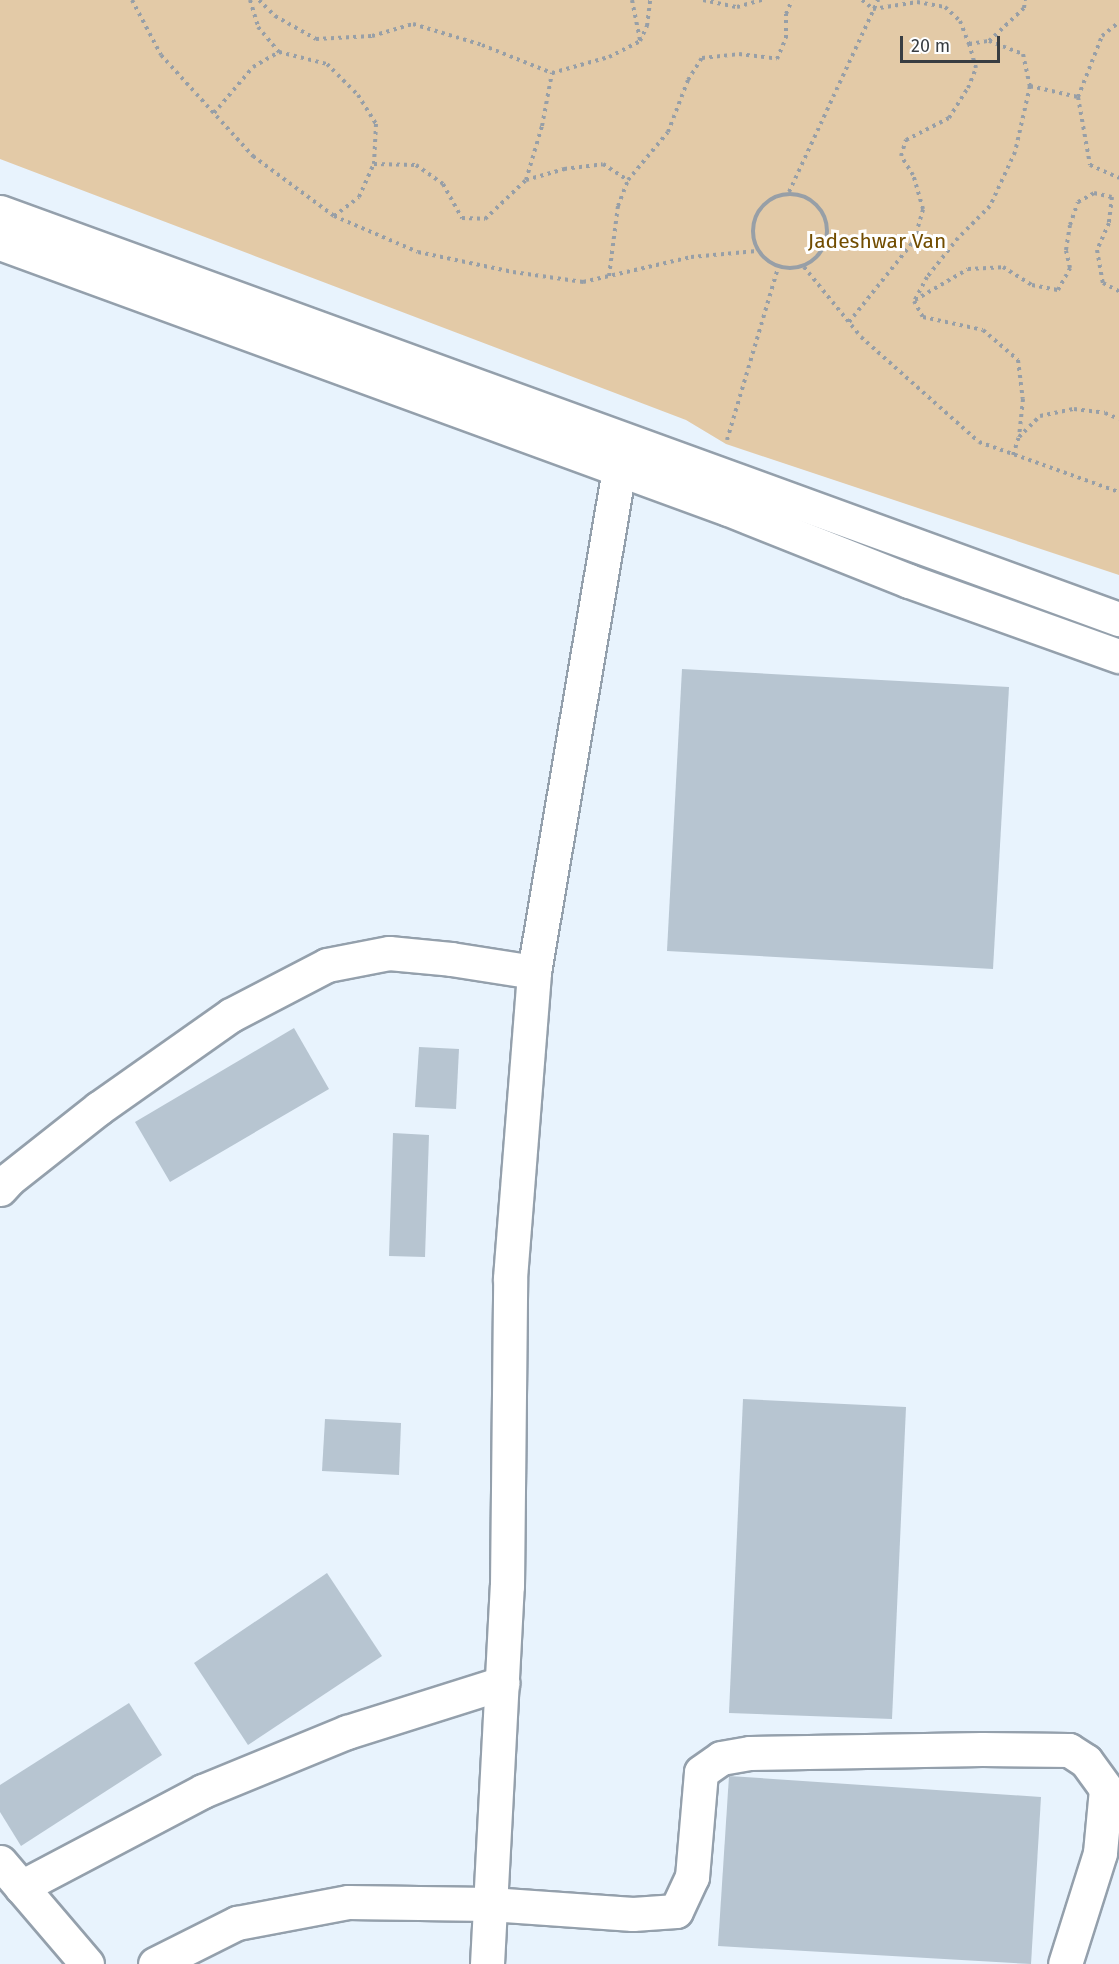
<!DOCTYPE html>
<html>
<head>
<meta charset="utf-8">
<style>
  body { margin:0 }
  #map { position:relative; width:1119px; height:1964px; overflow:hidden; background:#e8f3fd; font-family:"Fira Sans",sans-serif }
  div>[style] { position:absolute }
  .green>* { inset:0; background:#e3caa7 }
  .building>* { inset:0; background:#b7c5d1 }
  .path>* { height:4px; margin-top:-2px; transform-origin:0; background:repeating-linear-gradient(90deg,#979fa7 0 3px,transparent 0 7.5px) }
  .path>.ring { margin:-2px; padding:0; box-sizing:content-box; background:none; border:4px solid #979fa7; border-radius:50% }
  .roads { filter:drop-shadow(2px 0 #94a0ac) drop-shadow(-2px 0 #94a0ac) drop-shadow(0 2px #94a0ac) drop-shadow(0 -2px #94a0ac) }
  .minor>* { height:33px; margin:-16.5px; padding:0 16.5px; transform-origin:16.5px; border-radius:16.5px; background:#fff }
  span { translate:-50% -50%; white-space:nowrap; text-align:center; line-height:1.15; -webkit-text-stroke:6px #fff; paint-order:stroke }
  .park-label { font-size:21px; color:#724d00 }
  .scale { position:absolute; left:900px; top:36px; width:100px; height:27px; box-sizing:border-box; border:3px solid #383d42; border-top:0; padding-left:8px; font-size:18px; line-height:21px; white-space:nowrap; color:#383d42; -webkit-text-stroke:4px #fff; paint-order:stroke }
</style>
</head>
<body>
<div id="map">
  <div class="green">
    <i style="clip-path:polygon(0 0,1119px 0,1119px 575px,726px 444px,686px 420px,0 159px)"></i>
  </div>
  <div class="building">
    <i style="clip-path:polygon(682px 669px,1009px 687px,993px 969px,667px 951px)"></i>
    <i style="clip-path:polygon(294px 1028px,329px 1089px,170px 1182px,135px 1122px)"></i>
    <i style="clip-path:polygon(419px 1047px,459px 1049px,456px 1109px,415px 1107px)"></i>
    <i style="clip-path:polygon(393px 1133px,429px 1135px,425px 1257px,389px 1256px)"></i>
    <i style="clip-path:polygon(743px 1399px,906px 1407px,892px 1719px,729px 1713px)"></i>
    <i style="clip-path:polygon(325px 1419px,401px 1423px,399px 1475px,322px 1471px)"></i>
    <i style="clip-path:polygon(327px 1573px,382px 1656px,248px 1745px,194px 1663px)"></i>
    <i style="clip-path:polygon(129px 1703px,162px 1755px,21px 1846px,0 1812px,0 1785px)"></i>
    <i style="clip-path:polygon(729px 1776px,1041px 1797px,1031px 1964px,718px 1946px)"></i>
  </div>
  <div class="path">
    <i style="left:132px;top:0;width:62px;rotate:62.2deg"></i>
    <i style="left:161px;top:55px;width:137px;rotate:47.7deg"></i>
    <i style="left:253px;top:156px;width:101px;rotate:36.5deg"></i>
    <i style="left:334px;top:216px;width:91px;rotate:23.2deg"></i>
    <i style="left:418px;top:252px;width:97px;rotate:11.9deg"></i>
    <i style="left:513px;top:272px;width:71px;rotate:8.1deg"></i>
    <i style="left:583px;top:282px;width:111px;rotate:-13deg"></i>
    <i style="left:691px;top:257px;width:66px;rotate:-5.2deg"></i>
    <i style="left:250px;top:0;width:28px;rotate:73deg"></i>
    <i style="left:258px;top:27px;width:33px;rotate:50deg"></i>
    <i style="left:259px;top:0;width:23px;rotate:45deg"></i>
    <i style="left:275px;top:16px;width:47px;rotate:29.3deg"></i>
    <i style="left:316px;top:39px;width:56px;rotate:-3.1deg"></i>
    <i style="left:372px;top:36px;width:43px;rotate:-16.3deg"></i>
    <i style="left:413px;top:24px;width:72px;rotate:16.9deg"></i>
    <i style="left:482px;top:45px;width:75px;rotate:21.8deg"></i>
    <i style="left:552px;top:73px;width:59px;rotate:-15.7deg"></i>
    <i style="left:609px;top:57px;width:35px;rotate:-27deg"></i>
    <i style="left:640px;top:41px;width:17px;rotate:-65deg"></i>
    <i style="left:647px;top:26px;width:26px;rotate:-83deg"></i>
    <i style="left:632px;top:0;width:41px;rotate:78.7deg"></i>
    <i style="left:703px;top:0;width:35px;rotate:12deg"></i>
    <i style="left:737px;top:7px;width:26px;rotate:-16deg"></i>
    <i style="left:862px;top:0;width:14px;rotate:39deg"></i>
    <i style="left:873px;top:9px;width:45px;rotate:-9deg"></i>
    <i style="left:917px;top:2px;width:28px;rotate:10deg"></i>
    <i style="left:945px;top:7px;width:21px;rotate:43deg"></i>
    <i style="left:960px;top:21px;width:25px;rotate:69deg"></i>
    <i style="left:969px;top:44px;width:20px;rotate:-9deg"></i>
    <i style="left:989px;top:41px;width:36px;rotate:21deg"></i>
    <i style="left:1023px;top:54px;width:33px;rotate:78deg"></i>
    <i style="left:1030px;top:86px;width:68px;rotate:102.8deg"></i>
    <i style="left:1015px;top:152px;width:60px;rotate:114.8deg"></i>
    <i style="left:990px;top:206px;width:45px;rotate:135deg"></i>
    <i style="left:958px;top:238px;width:50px;rotate:128.5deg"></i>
    <i style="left:927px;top:277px;width:27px;rotate:118deg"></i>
    <i style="left:914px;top:301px;width:18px;rotate:61deg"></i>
    <i style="left:923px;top:317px;width:61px;rotate:12.2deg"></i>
    <i style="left:983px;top:330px;width:46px;rotate:40.6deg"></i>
    <i style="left:1018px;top:360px;width:39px;rotate:83deg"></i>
    <i style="left:1023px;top:399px;width:38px;rotate:96deg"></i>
    <i style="left:989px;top:41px;width:48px;rotate:-43.3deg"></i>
    <i style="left:1024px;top:8px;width:8px;rotate:-83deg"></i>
    <i style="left:1030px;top:86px;width:49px;rotate:12.9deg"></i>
    <i style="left:1078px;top:97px;width:66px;rotate:-68.5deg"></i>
    <i style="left:1102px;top:36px;width:22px;rotate:-39deg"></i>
    <i style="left:1078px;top:97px;width:69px;rotate:80deg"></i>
    <i style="left:1090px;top:165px;width:32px;rotate:24deg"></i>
    <i style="left:214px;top:113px;width:60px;rotate:-49.7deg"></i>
    <i style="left:253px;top:67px;width:30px;rotate:-30deg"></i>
    <i style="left:279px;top:52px;width:49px;rotate:14deg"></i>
    <i style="left:327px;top:64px;width:44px;rotate:45deg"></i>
    <i style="left:358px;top:95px;width:34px;rotate:58deg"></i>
    <i style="left:376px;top:124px;width:40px;rotate:92.9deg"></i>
    <i style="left:374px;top:164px;width:42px;rotate:1.4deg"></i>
    <i style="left:416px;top:165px;width:33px;rotate:35deg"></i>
    <i style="left:443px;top:184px;width:39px;rotate:61deg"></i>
    <i style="left:462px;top:218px;width:23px;rotate:2deg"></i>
    <i style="left:485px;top:219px;width:57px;rotate:-43.6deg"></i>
    <i style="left:526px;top:180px;width:40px;rotate:-16deg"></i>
    <i style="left:564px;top:169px;width:39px;rotate:-7deg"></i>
    <i style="left:603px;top:164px;width:30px;rotate:33deg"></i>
    <i style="left:526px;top:180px;width:56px;rotate:-73.5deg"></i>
    <i style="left:542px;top:126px;width:54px;rotate:-79.3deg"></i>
    <i style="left:789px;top:192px;width:212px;rotate:-65.1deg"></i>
    <i class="ring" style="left:753px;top:194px;width:70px;height:70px"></i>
    <i style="left:334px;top:216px;width:31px;rotate:-37deg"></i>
    <i style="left:359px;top:197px;width:36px;rotate:-66deg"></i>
    <i style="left:804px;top:267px;width:90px;rotate:50.8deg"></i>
    <i style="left:861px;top:337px;width:158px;rotate:41.7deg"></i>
    <i style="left:979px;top:442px;width:149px;rotate:19.7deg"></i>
    <i style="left:609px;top:276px;width:71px;rotate:-82.7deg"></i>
    <i style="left:618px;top:206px;width:28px;rotate:-69deg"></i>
    <i style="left:628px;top:180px;width:62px;rotate:-50.2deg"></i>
    <i style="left:668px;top:132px;width:56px;rotate:-69deg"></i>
    <i style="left:688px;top:80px;width:26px;rotate:-58deg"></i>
    <i style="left:702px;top:58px;width:37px;rotate:-6deg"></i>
    <i style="left:739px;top:54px;width:38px;rotate:7deg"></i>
    <i style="left:777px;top:59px;width:23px;rotate:-67deg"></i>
    <i style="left:786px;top:38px;width:24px;rotate:-90deg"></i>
    <i style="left:786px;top:14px;width:15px;rotate:-67deg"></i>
    <i style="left:915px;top:300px;width:61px;rotate:-30.3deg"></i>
    <i style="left:968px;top:269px;width:35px;rotate:-3deg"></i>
    <i style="left:1003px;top:267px;width:34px;rotate:32deg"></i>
    <i style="left:1032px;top:285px;width:26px;rotate:11deg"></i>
    <i style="left:1058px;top:290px;width:25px;rotate:-61deg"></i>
    <i style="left:1070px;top:268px;width:18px;rotate:-103deg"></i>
    <i style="left:1066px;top:250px;width:25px;rotate:-81deg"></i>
    <i style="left:1070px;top:225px;width:24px;rotate:-71deg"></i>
    <i style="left:1078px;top:202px;width:18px;rotate:-29deg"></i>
    <i style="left:1094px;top:193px;width:18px;rotate:13deg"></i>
    <i style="left:1112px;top:197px;width:26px;rotate:97deg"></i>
    <i style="left:1109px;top:223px;width:30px;rotate:114deg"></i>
    <i style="left:1097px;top:250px;width:34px;rotate:80deg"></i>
    <i style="left:1103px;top:283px;width:18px;rotate:27deg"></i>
    <i style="left:849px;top:322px;width:104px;rotate:-51.3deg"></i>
    <i style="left:914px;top:241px;width:33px;rotate:-74deg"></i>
    <i style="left:923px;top:209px;width:35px;rotate:-106deg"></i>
    <i style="left:913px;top:175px;width:22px;rotate:-122deg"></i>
    <i style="left:901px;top:156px;width:17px;rotate:-73deg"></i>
    <i style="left:906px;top:140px;width:48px;rotate:-27.1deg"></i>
    <i style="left:949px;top:118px;width:36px;rotate:-58deg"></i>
    <i style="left:968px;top:88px;width:22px;rotate:-68deg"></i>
    <i style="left:976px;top:68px;width:25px;rotate:-106deg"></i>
    <i style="left:727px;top:440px;width:179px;rotate:-73.5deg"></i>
    <i style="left:1013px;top:455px;width:19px;rotate:-72deg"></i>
    <i style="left:1019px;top:437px;width:30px;rotate:-45deg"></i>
    <i style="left:1040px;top:416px;width:35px;rotate:-12deg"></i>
    <i style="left:1074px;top:409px;width:31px;rotate:7deg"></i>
    <i style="left:1105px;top:413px;width:15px;rotate:23deg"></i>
  </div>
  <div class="roads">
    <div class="minor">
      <i style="left:0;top:212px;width:1191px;rotate:19.99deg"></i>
      <i style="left:0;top:243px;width:775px;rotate:20.07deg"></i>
      <i style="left:728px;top:509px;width:195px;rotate:21.7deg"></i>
      <i style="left:909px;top:581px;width:223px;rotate:19.7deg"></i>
      <i style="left:0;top:1189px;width:13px;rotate:-48deg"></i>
      <i style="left:9px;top:1179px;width:115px;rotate:-38.3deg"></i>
      <i style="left:99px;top:1108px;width:161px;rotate:-35.2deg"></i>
      <i style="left:231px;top:1015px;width:108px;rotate:-27.5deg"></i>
      <i style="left:327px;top:965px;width:63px;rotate:-11deg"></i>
      <i style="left:389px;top:953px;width:62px;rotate:5.5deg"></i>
      <i style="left:451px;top:959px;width:84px;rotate:8.9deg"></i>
      <i style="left:0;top:1862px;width:134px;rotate:49.5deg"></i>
      <i style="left:21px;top:1887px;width:206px;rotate:-27.8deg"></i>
      <i style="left:203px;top:1791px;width:156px;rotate:-22.3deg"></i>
      <i style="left:347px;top:1732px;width:163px;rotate:-17.5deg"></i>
      <i style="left:155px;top:1964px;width:92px;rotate:-26.6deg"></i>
      <i style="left:237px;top:1923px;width:113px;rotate:-10.7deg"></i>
      <i style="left:348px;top:1902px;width:142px;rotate:0.8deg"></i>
      <i style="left:490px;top:1904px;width:143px;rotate:4deg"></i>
      <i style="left:633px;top:1914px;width:43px;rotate:-4deg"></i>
      <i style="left:676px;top:1911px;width:38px;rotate:-65deg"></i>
      <i style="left:692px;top:1877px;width:105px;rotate:-85.1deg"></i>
      <i style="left:701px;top:1772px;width:24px;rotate:-35deg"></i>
      <i style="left:721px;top:1758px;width:29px;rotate:-10deg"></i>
      <i style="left:750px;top:1753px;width:232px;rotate:-1deg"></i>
      <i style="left:982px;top:1749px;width:87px;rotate:0.7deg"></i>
      <i style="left:1069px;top:1750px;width:20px;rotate:33deg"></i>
      <i style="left:1086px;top:1761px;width:34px;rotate:54deg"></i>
      <i style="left:1106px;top:1789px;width:64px;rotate:95.4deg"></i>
      <i style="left:1100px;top:1853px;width:116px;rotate:107.5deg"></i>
      <i style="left:487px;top:1964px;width:379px;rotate:-87deg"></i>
      <i style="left:507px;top:1586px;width:308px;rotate:-89.4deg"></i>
      <i style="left:510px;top:1278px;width:307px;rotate:-85.5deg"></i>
      <i style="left:534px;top:972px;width:510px;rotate:-80.41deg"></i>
    </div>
  </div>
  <div class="park-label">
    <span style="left:877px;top:241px">Jadeshwar Van</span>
  </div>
  <div class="scale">20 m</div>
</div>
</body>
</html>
